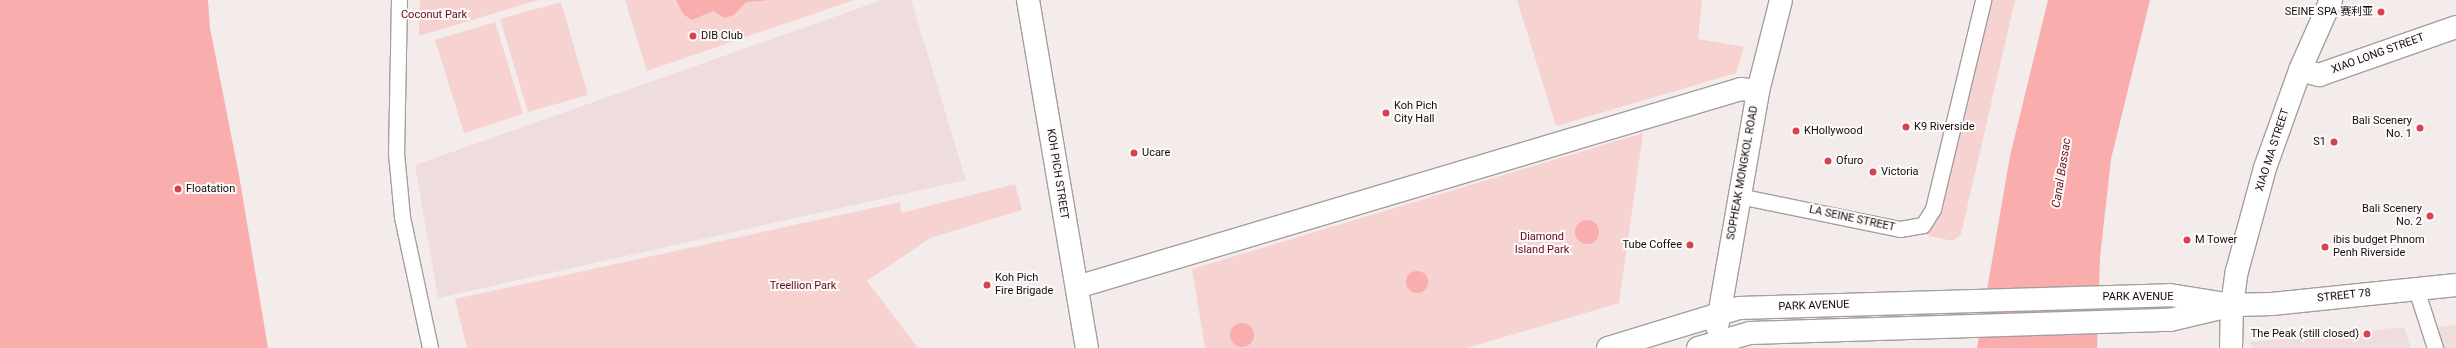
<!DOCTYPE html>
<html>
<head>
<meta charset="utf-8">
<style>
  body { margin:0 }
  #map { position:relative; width:2456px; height:348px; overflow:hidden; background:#f4eceb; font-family:Roboto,"Noto Sans SC",sans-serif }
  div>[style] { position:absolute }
  .built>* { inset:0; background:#eedddc }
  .green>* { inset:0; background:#f6d2d1 }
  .water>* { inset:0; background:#f9adac }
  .round { border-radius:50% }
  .roads { filter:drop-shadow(1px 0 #a69e9e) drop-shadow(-1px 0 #a69e9e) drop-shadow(0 1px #a69e9e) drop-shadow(0 -1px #a69e9e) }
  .street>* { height:15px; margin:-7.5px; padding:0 7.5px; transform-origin:7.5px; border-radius:7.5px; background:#fff }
  .secondary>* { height:22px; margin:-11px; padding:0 11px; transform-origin:11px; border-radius:11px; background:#fff }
  .dots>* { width:11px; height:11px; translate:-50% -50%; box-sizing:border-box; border:2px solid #fffafa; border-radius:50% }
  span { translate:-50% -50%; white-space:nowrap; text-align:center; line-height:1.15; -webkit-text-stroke:4px #fffafa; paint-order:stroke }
  .poi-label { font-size:11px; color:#100e0e }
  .right { translate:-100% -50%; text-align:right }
  .left { translate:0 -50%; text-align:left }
  .park-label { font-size:11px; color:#5e0a18 }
  .street-label { font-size:11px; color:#100e0e }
  .water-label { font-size:12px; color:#691720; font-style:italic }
</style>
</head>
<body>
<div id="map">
  <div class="built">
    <i style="clip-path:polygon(882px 0,911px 0,966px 180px,438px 298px,415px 165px)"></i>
    <i style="clip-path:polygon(2456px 325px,2456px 348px,2428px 348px,2422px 329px)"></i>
    <i style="clip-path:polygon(2404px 327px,2411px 348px,2252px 348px,2250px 342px)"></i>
  </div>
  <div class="green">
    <i style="clip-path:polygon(420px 0,538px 0,419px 36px)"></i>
    <i style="clip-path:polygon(625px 0,854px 0,647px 71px)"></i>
    <i style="clip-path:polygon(1517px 0,1702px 0,1698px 39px,1744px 47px,1736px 73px,1556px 126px)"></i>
    <i style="clip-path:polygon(1983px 0,2015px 0,1961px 234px,1953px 241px,1900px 229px,1923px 225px)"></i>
    <i style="clip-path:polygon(561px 2px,588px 95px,528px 112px,500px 19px)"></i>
    <i style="clip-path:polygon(495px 22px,523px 114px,464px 133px,435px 40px)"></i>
    <i style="clip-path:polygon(1643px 133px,1619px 303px,1467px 348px,1205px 348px,1192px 269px)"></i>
    <i style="clip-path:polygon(1015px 184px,1022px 210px,930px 238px,867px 281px,918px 348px,467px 348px,455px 299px,900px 202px,901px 213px)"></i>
  </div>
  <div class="water">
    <i style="clip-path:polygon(0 0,208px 0,210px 28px,239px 175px,268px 348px,0 348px)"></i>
    <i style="clip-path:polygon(676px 0,769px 0,746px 2px,734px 15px,725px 18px,713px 11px,692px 20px,683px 14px)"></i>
    <i style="clip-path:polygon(2048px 0,2150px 0,2111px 159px,2100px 257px,2097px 348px,1977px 348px,2010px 156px)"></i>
    <i class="round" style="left:1575px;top:220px;width:24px;height:24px"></i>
    <i class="round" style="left:1406px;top:271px;width:22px;height:22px"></i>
    <i class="round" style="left:1230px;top:323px;width:24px;height:24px"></i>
  </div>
  <div class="roads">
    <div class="street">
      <i style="left:399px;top:0;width:153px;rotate:91.1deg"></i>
      <i style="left:396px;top:153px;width:64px;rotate:84.6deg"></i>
      <i style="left:402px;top:217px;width:134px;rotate:77.9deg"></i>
      <i style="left:1739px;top:196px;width:164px;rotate:11.6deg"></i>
      <i style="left:1900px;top:229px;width:23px;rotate:-10deg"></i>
      <i style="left:1923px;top:225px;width:19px;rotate:-58deg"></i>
      <i style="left:1933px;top:209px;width:215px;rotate:-76.5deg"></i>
      <i style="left:2416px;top:289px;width:62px;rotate:72.1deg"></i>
    </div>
    <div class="secondary">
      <i style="left:1028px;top:0;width:353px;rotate:80.4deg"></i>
      <i style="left:2300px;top:70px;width:20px;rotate:15deg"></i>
      <i style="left:2319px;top:75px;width:145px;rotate:-19.3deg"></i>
      <i style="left:1077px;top:287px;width:693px;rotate:-16.6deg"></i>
      <i style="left:1741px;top:89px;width:17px;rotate:7deg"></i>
      <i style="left:1717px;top:327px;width:240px;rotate:-80.1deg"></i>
      <i style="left:1758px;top:91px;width:94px;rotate:-75.8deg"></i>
      <i style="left:1608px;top:348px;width:137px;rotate:-17deg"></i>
      <i style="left:1739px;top:308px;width:431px;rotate:-1.7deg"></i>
      <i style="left:2170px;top:295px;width:63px;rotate:9.2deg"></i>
      <i style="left:2232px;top:305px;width:40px;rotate:-1.4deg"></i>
      <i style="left:2272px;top:304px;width:185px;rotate:-5.9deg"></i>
      <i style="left:1698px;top:348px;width:54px;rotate:-16.1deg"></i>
      <i style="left:1750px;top:333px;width:420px;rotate:-1.8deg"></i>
      <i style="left:2170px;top:320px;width:52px;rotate:-13.2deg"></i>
      <i style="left:2231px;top:348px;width:43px;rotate:-88.7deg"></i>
      <i style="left:2232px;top:305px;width:34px;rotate:-82deg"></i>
      <i style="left:2237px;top:271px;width:107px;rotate:-74.8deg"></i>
      <i style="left:2265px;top:168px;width:104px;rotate:-70.3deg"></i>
      <i style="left:2300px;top:70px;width:77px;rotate:-66.1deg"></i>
    </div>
  </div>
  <div class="dots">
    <i style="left:2381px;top:12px;background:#d44450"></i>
    <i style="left:693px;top:36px;background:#d44450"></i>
    <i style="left:1386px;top:113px;background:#d44450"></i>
    <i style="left:1906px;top:127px;background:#d44450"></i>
    <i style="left:2420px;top:128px;background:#d44450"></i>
    <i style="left:1796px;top:131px;background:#d44450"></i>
    <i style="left:2334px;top:142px;background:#d44450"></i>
    <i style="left:1134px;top:153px;background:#d44450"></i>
    <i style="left:1828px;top:161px;background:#d44450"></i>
    <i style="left:1873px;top:172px;background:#d44450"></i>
    <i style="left:178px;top:189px;background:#d44450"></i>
    <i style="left:2430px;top:216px;background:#d44450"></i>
    <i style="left:2187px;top:240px;background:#d44450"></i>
    <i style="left:1690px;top:245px;background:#d44450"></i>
    <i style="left:2325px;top:247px;background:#d44450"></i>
    <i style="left:987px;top:285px;background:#d44450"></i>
    <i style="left:2367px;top:334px;background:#d44450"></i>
  </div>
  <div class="poi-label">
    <span class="right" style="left:2373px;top:12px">SEINE SPA 赛利亚</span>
    <span class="left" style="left:701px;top:36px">DIB Club</span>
    <span class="left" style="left:1394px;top:113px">Koh Pich<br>City Hall</span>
    <span class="right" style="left:2412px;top:128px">Bali Scenery<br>No. 1</span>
    <span class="left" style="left:1914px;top:127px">K9 Riverside</span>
    <span class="left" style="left:1804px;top:131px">KHollywood</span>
    <span class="right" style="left:2326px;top:142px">S1</span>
    <span class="left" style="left:1142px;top:153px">Ucare</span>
    <span class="left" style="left:1836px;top:161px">Ofuro</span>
    <span class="left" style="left:1881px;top:172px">Victoria</span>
    <span class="left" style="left:186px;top:189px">Floatation</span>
    <span class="right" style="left:2422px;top:216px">Bali Scenery<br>No. 2</span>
    <span class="left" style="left:2195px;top:240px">M Tower</span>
    <span class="left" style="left:2333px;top:247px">ibis budget Phnom<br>Penh Riverside</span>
    <span class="right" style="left:1682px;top:245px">Tube Coffee</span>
    <span class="left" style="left:995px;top:285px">Koh Pich<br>Fire Brigade</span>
    <span class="right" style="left:2359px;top:334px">The Peak (still closed)</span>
  </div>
  <div class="park-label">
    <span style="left:434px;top:15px">Coconut Park</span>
    <span style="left:1542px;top:244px">Diamond<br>Island Park</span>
    <span style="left:803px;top:286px">Treellion Park</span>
  </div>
  <div class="street-label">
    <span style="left:2378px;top:54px;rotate:-20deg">XIAO LONG STREET</span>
    <span style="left:2273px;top:150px;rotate:-72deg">XIAO MA STREET</span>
    <span style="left:1743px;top:173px;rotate:-80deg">SOPHEAK MONGKOL ROAD</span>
    <span style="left:1057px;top:174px;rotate:81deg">KOH PICH STREET</span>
    <span style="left:1852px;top:219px;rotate:12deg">LA SEINE STREET</span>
    <span style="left:2344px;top:296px;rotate:-6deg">STREET 78</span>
    <span style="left:2138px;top:297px">PARK AVENUE</span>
    <span style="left:1814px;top:306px;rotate:-2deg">PARK AVENUE</span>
  </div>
  <div class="water-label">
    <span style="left:2062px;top:173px;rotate:-81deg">Canal Bassac</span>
  </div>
</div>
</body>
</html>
